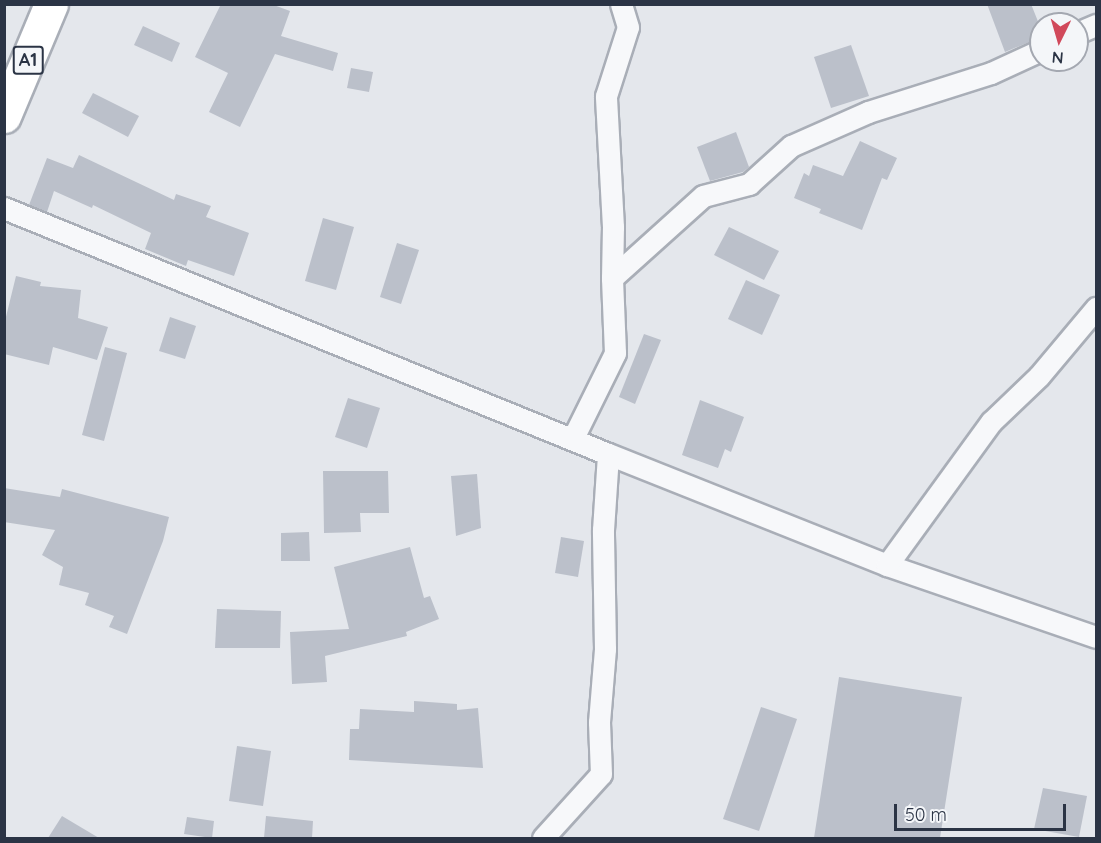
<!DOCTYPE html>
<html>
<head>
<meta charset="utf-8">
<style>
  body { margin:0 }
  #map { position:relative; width:1101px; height:843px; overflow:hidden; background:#e4e7ec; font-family:Quicksand,sans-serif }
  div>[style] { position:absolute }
  .building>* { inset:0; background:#bbc0ca }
  .roads { filter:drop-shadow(2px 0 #a9aeb7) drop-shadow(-2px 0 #a9aeb7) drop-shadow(0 2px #a9aeb7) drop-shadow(0 -2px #a9aeb7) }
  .street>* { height:21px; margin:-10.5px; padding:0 10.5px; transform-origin:10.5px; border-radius:10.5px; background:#f7f8fa }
  .highway>* { height:33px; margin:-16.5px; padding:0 16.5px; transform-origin:16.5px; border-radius:16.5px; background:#fff }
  span { translate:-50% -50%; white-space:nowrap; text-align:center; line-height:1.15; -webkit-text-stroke:4.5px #f4f6f9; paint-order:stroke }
  .shield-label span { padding:2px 4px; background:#f4f6f9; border:2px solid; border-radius:4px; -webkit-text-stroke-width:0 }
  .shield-label { font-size:18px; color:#2b3445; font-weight:700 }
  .frame { position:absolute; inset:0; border:6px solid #2b3445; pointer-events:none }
  .north { position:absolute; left:1029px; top:12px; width:60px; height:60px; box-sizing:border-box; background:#f4f6f9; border:2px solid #a4a8b1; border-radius:50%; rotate:185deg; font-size:16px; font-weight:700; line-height:24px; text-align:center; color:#2b3445 }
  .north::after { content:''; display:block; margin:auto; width:21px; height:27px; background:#d1495b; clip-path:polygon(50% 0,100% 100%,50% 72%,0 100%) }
  .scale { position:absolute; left:894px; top:804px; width:172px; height:27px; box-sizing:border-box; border:3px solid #2b3445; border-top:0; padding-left:8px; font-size:18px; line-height:21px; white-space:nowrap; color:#2b3445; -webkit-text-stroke:4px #f4f6f9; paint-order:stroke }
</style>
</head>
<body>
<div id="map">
  <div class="building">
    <i style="clip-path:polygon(221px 4px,271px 4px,290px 11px,281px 36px,338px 53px,333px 71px,275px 54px,240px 127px,209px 112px,228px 73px,195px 57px)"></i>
    <i style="clip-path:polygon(987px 4px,1031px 4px,1041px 29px,1041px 37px,1005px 52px)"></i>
    <i style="clip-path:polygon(143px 26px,180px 43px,172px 62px,134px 45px)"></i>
    <i style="clip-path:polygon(851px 45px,869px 96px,831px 108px,814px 57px)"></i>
    <i style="clip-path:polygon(351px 68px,373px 72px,369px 92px,347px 88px)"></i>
    <i style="clip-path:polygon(93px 93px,139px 116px,128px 137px,82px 113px)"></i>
    <i style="clip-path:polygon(736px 132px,749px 167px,743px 172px,710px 181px,697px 147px)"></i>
    <i style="clip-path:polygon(860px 141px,897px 158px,887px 180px,882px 178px,862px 230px,819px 213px,821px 209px,794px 198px,804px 173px,809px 176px,813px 165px,843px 176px)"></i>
    <i style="clip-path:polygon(79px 155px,174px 200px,176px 194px,211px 206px,206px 217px,249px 233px,234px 276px,188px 260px,186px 266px,145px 249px,151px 233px,93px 205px,92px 208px,54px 191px,47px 212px,29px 205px,47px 158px,73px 168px)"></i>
    <i style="clip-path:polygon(323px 218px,354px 227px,336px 290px,305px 281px)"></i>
    <i style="clip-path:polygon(729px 227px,779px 251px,764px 280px,714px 255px)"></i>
    <i style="clip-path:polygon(397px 243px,419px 250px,401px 304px,380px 297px)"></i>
    <i style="clip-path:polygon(16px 276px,41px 282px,40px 286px,81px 290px,78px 318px,108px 327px,97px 360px,53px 347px,49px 365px,4px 354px,4px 325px)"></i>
    <i style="clip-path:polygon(746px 280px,780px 295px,762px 335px,728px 319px)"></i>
    <i style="clip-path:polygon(170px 317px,196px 326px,185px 359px,159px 351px)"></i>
    <i style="clip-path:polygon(644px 334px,661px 340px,635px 404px,619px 397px)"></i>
    <i style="clip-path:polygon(105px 347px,127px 353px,104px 441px,82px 435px)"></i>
    <i style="clip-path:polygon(348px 398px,380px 408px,367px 448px,335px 437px)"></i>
    <i style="clip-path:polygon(700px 400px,744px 417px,731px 452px,725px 449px,718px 468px,682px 455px)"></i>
    <i style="clip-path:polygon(323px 471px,388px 471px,389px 513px,360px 513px,361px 532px,324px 533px)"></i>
    <i style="clip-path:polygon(477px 474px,481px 528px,456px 536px,451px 476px)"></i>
    <i style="clip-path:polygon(4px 488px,60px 497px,62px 489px,169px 517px,163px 541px,127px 634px,109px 627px,114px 616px,85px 605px,89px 593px,59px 585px,63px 567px,42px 555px,55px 530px,4px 522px)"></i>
    <i style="clip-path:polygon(309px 532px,310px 561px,281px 561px,281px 533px)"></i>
    <i style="clip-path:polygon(561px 537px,584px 541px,578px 577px,555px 573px)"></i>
    <i style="clip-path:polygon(410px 547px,424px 598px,430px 596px,439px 619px,406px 632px,407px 636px,325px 656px,327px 682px,292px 684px,290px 632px,349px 629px,334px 567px)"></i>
    <i style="clip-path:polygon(217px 609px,281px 611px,280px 648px,215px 648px)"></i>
    <i style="clip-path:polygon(839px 677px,962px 697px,940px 838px,814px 838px)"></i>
    <i style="clip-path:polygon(414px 701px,457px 704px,457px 710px,478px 708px,483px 768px,349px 760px,350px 729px,359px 729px,360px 709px,414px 712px)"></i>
    <i style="clip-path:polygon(761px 707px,797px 719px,759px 831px,723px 819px)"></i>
    <i style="clip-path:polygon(237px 746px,271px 751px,263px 806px,229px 801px)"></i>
    <i style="clip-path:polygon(1043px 788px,1087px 796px,1079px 837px,1034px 829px)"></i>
    <i style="clip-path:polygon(62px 816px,99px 838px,48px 838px)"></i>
    <i style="clip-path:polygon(266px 816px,313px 821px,312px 838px,264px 838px)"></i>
    <i style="clip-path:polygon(187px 817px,214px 821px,212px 838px,184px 834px)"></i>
  </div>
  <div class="roads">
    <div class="street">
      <i style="left:1077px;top:33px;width:21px;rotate:-23deg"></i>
      <i style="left:4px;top:208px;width:652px;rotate:22.16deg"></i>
      <i style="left:608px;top:454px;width:300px;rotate:21.7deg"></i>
      <i style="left:887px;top:565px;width:221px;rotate:19deg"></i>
      <i style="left:612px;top:278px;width:122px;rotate:-42deg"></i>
      <i style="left:703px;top:196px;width:48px;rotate:-14.6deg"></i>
      <i style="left:749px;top:184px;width:57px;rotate:-42.1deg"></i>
      <i style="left:791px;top:146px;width:84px;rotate:-23.8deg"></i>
      <i style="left:868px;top:112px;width:129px;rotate:-17.6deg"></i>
      <i style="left:991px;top:73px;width:55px;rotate:-24.7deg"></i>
      <i style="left:573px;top:438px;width:95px;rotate:-63.7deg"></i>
      <i style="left:615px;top:353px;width:75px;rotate:-92.3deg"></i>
      <i style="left:612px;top:278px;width:51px;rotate:-88.9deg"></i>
      <i style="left:613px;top:227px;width:131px;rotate:-93.1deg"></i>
      <i style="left:606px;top:96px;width:72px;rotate:-72.3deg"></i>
      <i style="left:628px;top:27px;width:24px;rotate:-107deg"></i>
      <i style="left:887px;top:565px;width:177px;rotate:-54deg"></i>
      <i style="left:991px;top:422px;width:66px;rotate:-43.8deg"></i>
      <i style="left:1039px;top:376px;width:89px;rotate:-50deg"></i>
      <i style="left:543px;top:838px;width:86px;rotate:-47.8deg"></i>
      <i style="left:601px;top:774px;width:52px;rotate:-92.2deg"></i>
      <i style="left:599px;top:722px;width:73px;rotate:-85.3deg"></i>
      <i style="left:605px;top:649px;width:119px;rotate:-91deg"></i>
      <i style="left:603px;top:530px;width:76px;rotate:-86.2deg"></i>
    </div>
    <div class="highway">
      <i style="left:4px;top:116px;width:121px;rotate:-67.2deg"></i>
    </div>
  </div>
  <div class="shield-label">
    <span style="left:28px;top:60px">A1</span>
  </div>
  <div class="frame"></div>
  <div class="north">N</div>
  <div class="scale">50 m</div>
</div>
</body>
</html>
